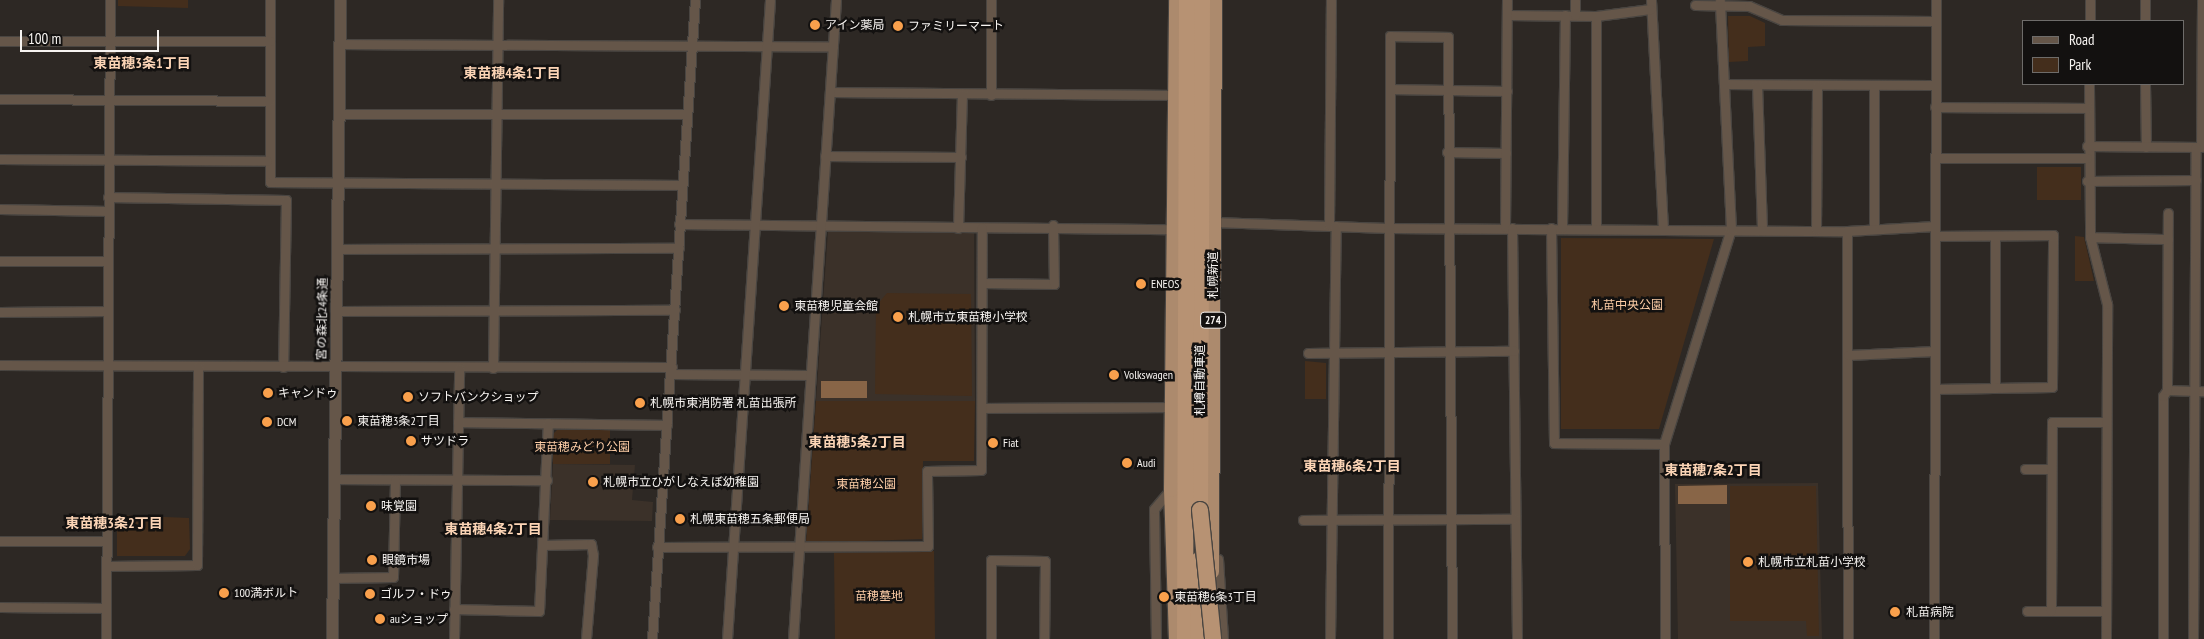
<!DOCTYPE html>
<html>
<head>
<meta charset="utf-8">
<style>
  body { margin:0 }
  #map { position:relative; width:2204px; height:639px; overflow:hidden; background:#2d2824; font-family:"PT Sans Narrow","Noto Sans JP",sans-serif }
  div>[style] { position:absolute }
  .built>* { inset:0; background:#3b3129 }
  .green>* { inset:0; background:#442e1c }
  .water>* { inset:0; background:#886547 }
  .roads { filter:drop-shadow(1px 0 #494541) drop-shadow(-1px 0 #494541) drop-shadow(0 1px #494541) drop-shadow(0 -1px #494541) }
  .minor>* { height:9px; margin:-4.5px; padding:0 4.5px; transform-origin:4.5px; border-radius:4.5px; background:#655649 }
  .tertiary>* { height:11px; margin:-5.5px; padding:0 5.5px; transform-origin:5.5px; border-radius:5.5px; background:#655649 }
  .trunk>* { height:15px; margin:-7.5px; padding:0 7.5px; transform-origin:7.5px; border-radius:7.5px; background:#ac8a6d }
  .motorway>* { height:16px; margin:-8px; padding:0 8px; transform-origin:8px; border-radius:8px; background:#b79273 }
  .bridges { filter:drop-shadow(1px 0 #494541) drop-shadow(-1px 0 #494541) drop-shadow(0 1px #494541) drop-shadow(0 -1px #494541) }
  .motorway-bridge>* { height:16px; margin:-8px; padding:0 8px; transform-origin:8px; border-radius:8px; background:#b79273 }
  .dots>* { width:14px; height:14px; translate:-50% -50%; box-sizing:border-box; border:2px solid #131110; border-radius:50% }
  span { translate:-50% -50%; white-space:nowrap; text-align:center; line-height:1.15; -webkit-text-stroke:5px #131110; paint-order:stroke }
  .shield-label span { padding:1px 4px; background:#131110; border:1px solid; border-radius:4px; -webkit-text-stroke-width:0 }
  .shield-label { font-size:11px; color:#f7f4f1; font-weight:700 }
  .poi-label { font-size:12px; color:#f7f4f1 }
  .left { translate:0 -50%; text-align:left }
  .street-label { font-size:12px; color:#f7f4f1 }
  .park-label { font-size:12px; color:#fdcda6 }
  .neighbourhood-label { font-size:14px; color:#fbd4b5; font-weight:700 }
  .legend { position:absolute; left:2022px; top:20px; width:162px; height:65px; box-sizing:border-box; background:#131110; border:1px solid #6e6c6a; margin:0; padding:6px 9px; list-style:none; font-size:15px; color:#f7f4f1 }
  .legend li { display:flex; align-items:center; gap:10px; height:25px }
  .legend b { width:25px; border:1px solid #6e6c6a }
  .scale { position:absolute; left:20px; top:30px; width:139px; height:22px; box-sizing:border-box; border:2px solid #f7f4f1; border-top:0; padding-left:6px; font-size:15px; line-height:18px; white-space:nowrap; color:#f7f4f1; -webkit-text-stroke:4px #131110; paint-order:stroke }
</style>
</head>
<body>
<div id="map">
  <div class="built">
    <i style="clip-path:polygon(828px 232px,974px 232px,975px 401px,816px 401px)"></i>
    <i style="clip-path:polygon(553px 464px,635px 465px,632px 500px,653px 502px,652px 521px,550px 520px)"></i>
    <i style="clip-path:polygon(1818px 483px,1822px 639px,1678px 639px,1675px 484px)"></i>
  </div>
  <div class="green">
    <i style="clip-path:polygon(118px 0,188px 0,188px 8px,118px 6px)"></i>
    <i style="clip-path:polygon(1728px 16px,1750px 16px,1765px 23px,1765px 46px,1748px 47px,1748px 61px,1729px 62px)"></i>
    <i style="clip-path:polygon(2037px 167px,2081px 167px,2081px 200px,2037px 200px)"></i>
    <i style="clip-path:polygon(2075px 236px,2084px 237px,2094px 281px,2075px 281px)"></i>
    <i style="clip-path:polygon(1561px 238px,1714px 239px,1659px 429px,1561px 429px)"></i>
    <i style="clip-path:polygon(887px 293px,971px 294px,972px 396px,875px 394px,876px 306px)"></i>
    <i style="clip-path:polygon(1305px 361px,1326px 363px,1326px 399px,1305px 399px)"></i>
    <i style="clip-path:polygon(816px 401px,975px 401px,974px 461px,923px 461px,922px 539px,806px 543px)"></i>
    <i style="clip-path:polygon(557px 430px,610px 430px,610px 464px,553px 464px,553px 434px)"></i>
    <i style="clip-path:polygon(1730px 486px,1816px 486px,1819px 636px,1807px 636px,1806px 621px,1730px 621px)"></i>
    <i style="clip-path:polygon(117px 515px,189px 518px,190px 549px,185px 556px,117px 556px)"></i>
    <i style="clip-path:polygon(934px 551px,935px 639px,835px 639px,834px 553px)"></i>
  </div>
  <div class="water">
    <i style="clip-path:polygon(821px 381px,867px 381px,867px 398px,821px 398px)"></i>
    <i style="clip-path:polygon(1727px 485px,1727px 504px,1678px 504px,1678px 486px)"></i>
  </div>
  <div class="roads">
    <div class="minor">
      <i style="left:270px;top:0;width:182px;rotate:90deg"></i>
      <i style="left:270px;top:182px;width:412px;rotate:0.4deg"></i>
      <i style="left:1651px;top:0;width:229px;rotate:87deg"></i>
      <i style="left:2145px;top:0;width:21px;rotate:90deg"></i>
      <i style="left:1695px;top:5px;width:54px;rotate:1.1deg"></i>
      <i style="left:1749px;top:6px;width:36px;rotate:23deg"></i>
      <i style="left:1782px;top:20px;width:153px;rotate:0.4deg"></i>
      <i style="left:1507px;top:15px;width:89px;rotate:0.6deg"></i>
      <i style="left:1596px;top:16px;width:55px;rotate:-7.3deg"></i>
      <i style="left:1575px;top:15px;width:15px;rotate:-90deg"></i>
      <i style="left:1596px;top:16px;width:212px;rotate:90deg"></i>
      <i style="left:2090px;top:21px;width:21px;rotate:-90deg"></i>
      <i style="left:0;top:41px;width:270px"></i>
      <i style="left:339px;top:44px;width:494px;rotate:0.3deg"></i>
      <i style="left:1724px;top:84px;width:211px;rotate:0.3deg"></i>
      <i style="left:2089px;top:84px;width:153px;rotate:89.6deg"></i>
      <i style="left:2145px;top:84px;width:63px;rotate:89.1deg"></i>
      <i style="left:1757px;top:85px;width:145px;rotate:88deg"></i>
      <i style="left:1874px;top:85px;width:142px;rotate:90deg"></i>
      <i style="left:1390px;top:89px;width:117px;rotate:1deg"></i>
      <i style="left:830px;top:92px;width:346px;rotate:0.5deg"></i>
      <i style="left:991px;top:95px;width:95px;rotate:-90deg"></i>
      <i style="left:0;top:99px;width:270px;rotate:0.4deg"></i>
      <i style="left:1935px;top:107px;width:153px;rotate:0.4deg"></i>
      <i style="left:339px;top:114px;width:348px"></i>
      <i style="left:2087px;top:146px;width:114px;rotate:0.5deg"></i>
      <i style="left:2201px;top:147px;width:147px;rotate:-89.6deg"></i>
      <i style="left:1447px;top:152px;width:59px;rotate:1deg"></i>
      <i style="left:825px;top:156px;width:136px;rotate:0.4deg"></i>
      <i style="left:1935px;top:158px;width:152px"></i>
      <i style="left:0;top:159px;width:267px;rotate:0.4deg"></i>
      <i style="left:2087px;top:181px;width:109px;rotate:-0.5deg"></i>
      <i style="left:108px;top:197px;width:178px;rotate:1deg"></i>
      <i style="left:286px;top:200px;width:167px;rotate:91deg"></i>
      <i style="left:0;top:209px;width:108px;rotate:1.1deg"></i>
      <i style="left:1213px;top:222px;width:175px;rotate:2deg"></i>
      <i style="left:1388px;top:228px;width:459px;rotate:0.4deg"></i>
      <i style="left:1847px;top:231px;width:88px;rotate:-3.3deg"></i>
      <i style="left:679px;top:224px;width:493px;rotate:0.6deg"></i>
      <i style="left:1329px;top:225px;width:225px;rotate:-89.5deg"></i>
      <i style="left:1505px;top:227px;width:227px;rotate:-89.5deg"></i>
      <i style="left:958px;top:228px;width:134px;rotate:-88.3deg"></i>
      <i style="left:1512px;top:228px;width:411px;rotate:89.3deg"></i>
      <i style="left:1551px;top:228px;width:215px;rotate:89.2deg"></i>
      <i style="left:1554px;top:443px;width:110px;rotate:0.5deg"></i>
      <i style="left:1562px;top:228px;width:213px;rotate:-89.2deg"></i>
      <i style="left:1816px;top:230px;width:145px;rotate:-89.6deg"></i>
      <i style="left:1847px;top:231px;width:408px;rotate:89.9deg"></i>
      <i style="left:1995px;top:238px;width:150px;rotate:90deg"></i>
      <i style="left:337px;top:249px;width:342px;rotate:-0.2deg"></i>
      <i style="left:0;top:261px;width:107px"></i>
      <i style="left:982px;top:283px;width:72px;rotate:0.8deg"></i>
      <i style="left:1054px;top:284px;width:59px;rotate:-91deg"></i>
      <i style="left:336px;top:311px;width:339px;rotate:-0.2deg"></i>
      <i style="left:0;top:312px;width:107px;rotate:-0.5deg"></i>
      <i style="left:1308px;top:353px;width:206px;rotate:-0.6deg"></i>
      <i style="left:1848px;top:355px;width:87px;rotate:-2.6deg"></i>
      <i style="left:0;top:365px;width:672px;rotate:0.17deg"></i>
      <i style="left:493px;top:368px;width:368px;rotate:-89.2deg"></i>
      <i style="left:671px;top:374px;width:139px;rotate:0.4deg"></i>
      <i style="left:1935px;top:389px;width:117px;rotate:-1deg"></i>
      <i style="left:2052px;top:387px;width:152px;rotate:-89.6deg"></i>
      <i style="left:2053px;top:235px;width:118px;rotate:179.5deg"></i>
      <i style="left:2167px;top:390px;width:37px;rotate:2deg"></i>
      <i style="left:982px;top:408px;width:192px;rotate:-0.3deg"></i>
      <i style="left:458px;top:422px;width:209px;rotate:0.8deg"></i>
      <i style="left:2025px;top:469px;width:26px"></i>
      <i style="left:334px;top:479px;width:213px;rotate:0.3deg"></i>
      <i style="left:1303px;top:520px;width:212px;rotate:-0.3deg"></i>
      <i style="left:0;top:541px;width:106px"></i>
      <i style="left:543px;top:545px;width:48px;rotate:-1.2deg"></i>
      <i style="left:591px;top:544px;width:11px;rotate:80deg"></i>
      <i style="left:593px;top:555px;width:84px;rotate:94.8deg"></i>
      <i style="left:657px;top:547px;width:271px;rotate:-0.2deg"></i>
      <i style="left:928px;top:546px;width:75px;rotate:-90.8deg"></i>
      <i style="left:927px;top:471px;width:54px;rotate:-1.1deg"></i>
      <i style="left:981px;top:470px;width:242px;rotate:-89.8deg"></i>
      <i style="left:1218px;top:559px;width:80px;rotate:86.4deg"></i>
      <i style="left:107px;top:566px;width:90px;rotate:-0.6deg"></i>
      <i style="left:197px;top:565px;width:198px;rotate:-89.7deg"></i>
      <i style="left:333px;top:578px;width:60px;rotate:-1deg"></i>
      <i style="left:393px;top:577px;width:97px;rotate:-88.8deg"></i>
      <i style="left:0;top:607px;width:106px;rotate:0.5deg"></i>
      <i style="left:454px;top:609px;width:85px;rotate:1.3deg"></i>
      <i style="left:539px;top:611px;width:188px;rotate:-87.3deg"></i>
      <i style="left:2027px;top:611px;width:79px"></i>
      <i style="left:2051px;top:611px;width:189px;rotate:-89.7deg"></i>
      <i style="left:2052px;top:422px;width:53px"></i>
      <i style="left:106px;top:639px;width:639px;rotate:-89.64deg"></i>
      <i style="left:454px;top:639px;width:271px;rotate:-88.9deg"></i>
      <i style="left:652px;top:639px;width:640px;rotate:-86.15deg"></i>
      <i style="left:727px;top:639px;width:640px;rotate:-86.15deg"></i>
      <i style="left:793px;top:639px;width:640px;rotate:-86.15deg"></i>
      <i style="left:991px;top:639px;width:79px;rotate:-90deg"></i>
      <i style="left:991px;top:560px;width:54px;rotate:1.1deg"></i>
      <i style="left:1045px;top:561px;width:78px;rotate:90.7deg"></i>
      <i style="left:1156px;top:639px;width:130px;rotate:-90.9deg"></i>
      <i style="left:1154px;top:509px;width:26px;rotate:-50deg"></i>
      <i style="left:1330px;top:639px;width:413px;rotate:-89.2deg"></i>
      <i style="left:1388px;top:639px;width:603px;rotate:-89.81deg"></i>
      <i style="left:1390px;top:36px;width:58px;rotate:1deg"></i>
      <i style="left:1448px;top:37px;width:602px;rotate:89.62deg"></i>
      <i style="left:1665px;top:639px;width:195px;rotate:-90.3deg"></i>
      <i style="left:1664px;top:444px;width:225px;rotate:-72.7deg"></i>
      <i style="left:1731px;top:229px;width:229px;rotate:-92.8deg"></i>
      <i style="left:1934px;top:639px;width:639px;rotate:-89.82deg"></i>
      <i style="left:2106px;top:639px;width:335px;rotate:-89.8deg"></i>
      <i style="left:2107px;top:304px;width:69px;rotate:-104.2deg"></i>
      <i style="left:2090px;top:237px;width:78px;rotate:1.5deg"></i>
      <i style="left:2163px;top:639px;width:243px;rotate:-90deg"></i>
      <i style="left:2163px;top:396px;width:7px;rotate:-56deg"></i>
      <i style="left:2167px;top:390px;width:177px;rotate:-89.7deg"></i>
      <i style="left:2193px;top:639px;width:492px;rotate:-89.7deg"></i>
    </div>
    <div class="tertiary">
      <i style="left:332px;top:639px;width:639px;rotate:-89.28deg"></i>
    </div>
    <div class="trunk">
      <i style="left:1211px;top:571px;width:571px;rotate:-89.7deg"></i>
      <i style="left:1176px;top:639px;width:150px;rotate:-91.9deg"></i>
      <i style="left:1171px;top:489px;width:489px;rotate:-89.4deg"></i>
    </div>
    <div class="motorway">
      <i style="left:1200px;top:523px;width:523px;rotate:-89.78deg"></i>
      <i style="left:1185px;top:639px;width:639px;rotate:-89.82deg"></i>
      <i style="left:1198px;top:639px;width:79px;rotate:-89.3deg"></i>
    </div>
  </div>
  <div class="bridges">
    <div class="motorway-bridge">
      <i style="left:1200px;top:510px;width:130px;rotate:84.2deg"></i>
    </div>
  </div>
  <div class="dots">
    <i style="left:815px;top:25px;background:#f9a04c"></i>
    <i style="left:898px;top:26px;background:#f9a04c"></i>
    <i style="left:1141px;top:284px;background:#f9a04c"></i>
    <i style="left:784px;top:306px;background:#f9a04c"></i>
    <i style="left:898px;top:317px;background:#f9a04c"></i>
    <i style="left:1114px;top:375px;background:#f9a04c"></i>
    <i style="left:268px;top:393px;background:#f9a04c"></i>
    <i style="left:408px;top:397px;background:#f9a04c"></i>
    <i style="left:640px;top:403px;background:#f9a04c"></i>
    <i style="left:347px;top:421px;background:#f9a04c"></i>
    <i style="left:267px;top:422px;background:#f9a04c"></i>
    <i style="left:411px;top:441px;background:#f9a04c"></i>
    <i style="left:993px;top:443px;background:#f9a04c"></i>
    <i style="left:1127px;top:463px;background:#f9a04c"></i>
    <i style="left:593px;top:482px;background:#f9a04c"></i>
    <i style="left:371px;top:506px;background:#f9a04c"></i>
    <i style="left:680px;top:519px;background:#f9a04c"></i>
    <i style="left:372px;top:560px;background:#f9a04c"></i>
    <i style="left:1748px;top:562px;background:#f9a04c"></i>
    <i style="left:224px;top:593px;background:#f9a04c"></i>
    <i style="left:370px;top:594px;background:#f9a04c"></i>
    <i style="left:1164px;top:597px;background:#f9a04c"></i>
    <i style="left:1895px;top:612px;background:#f9a04c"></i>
    <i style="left:380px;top:619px;background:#f9a04c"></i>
  </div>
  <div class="shield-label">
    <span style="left:1213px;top:320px">274</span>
  </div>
  <div class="poi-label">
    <span class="left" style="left:825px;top:25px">アイン薬局</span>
    <span class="left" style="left:908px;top:26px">ファミリーマート</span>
    <span class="left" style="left:1151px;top:284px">ENEOS</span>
    <span class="left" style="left:794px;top:306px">東苗穂児童会館</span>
    <span class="left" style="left:908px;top:317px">札幌市立東苗穂小学校</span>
    <span class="left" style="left:1124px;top:375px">Volkswagen</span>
    <span class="left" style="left:278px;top:393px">キャンドゥ</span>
    <span class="left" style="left:418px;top:397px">ソフトバンクショップ</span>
    <span class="left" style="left:650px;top:403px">札幌市東消防署 札苗出張所</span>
    <span class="left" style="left:357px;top:421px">東苗穂3条2丁目</span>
    <span class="left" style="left:277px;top:422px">DCM</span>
    <span class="left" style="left:421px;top:441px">サツドラ</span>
    <span class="left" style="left:1003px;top:443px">Fiat</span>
    <span class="left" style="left:1137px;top:463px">Audi</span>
    <span class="left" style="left:603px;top:482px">札幌市立ひがしなえぼ幼稚園</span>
    <span class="left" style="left:381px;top:506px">味覚園</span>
    <span class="left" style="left:690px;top:519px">札幌東苗穂五条郵便局</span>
    <span class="left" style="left:382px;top:560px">眼鏡市場</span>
    <span class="left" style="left:1758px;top:562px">札幌市立札苗小学校</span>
    <span class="left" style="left:234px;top:593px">100満ボルト</span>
    <span class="left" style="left:380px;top:594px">ゴルフ・ドゥ</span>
    <span class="left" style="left:1174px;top:597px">東苗穂6条3丁目</span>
    <span class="left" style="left:1906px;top:612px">札苗病院</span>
    <span class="left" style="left:390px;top:619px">auショップ</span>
  </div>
  <div class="street-label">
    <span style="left:1213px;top:275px;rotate:-90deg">札幌新道</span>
    <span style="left:322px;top:319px;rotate:-89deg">宮の森北24条通</span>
    <span style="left:1200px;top:380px;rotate:-90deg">札樽自動車道</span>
  </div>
  <div class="park-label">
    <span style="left:1627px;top:305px">札苗中央公園</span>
    <span style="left:582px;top:447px">東苗穂みどり公園</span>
    <span style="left:866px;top:484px">東苗穂公園</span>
    <span style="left:879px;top:596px">苗穂墓地</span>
  </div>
  <div class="neighbourhood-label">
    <span style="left:142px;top:63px">東苗穂3条1丁目</span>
    <span style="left:512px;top:73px">東苗穂4条1丁目</span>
    <span style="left:857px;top:442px">東苗穂5条2丁目</span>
    <span style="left:1352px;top:466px">東苗穂6条2丁目</span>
    <span style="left:1713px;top:470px">東苗穂7条2丁目</span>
    <span style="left:114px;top:523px">東苗穂3条2丁目</span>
    <span style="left:493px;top:529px">東苗穂4条2丁目</span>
  </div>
  <ul class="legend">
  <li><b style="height:6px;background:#655649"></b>Road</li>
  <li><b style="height:14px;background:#442e1c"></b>Park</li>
  </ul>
  <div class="scale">100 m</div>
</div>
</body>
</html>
